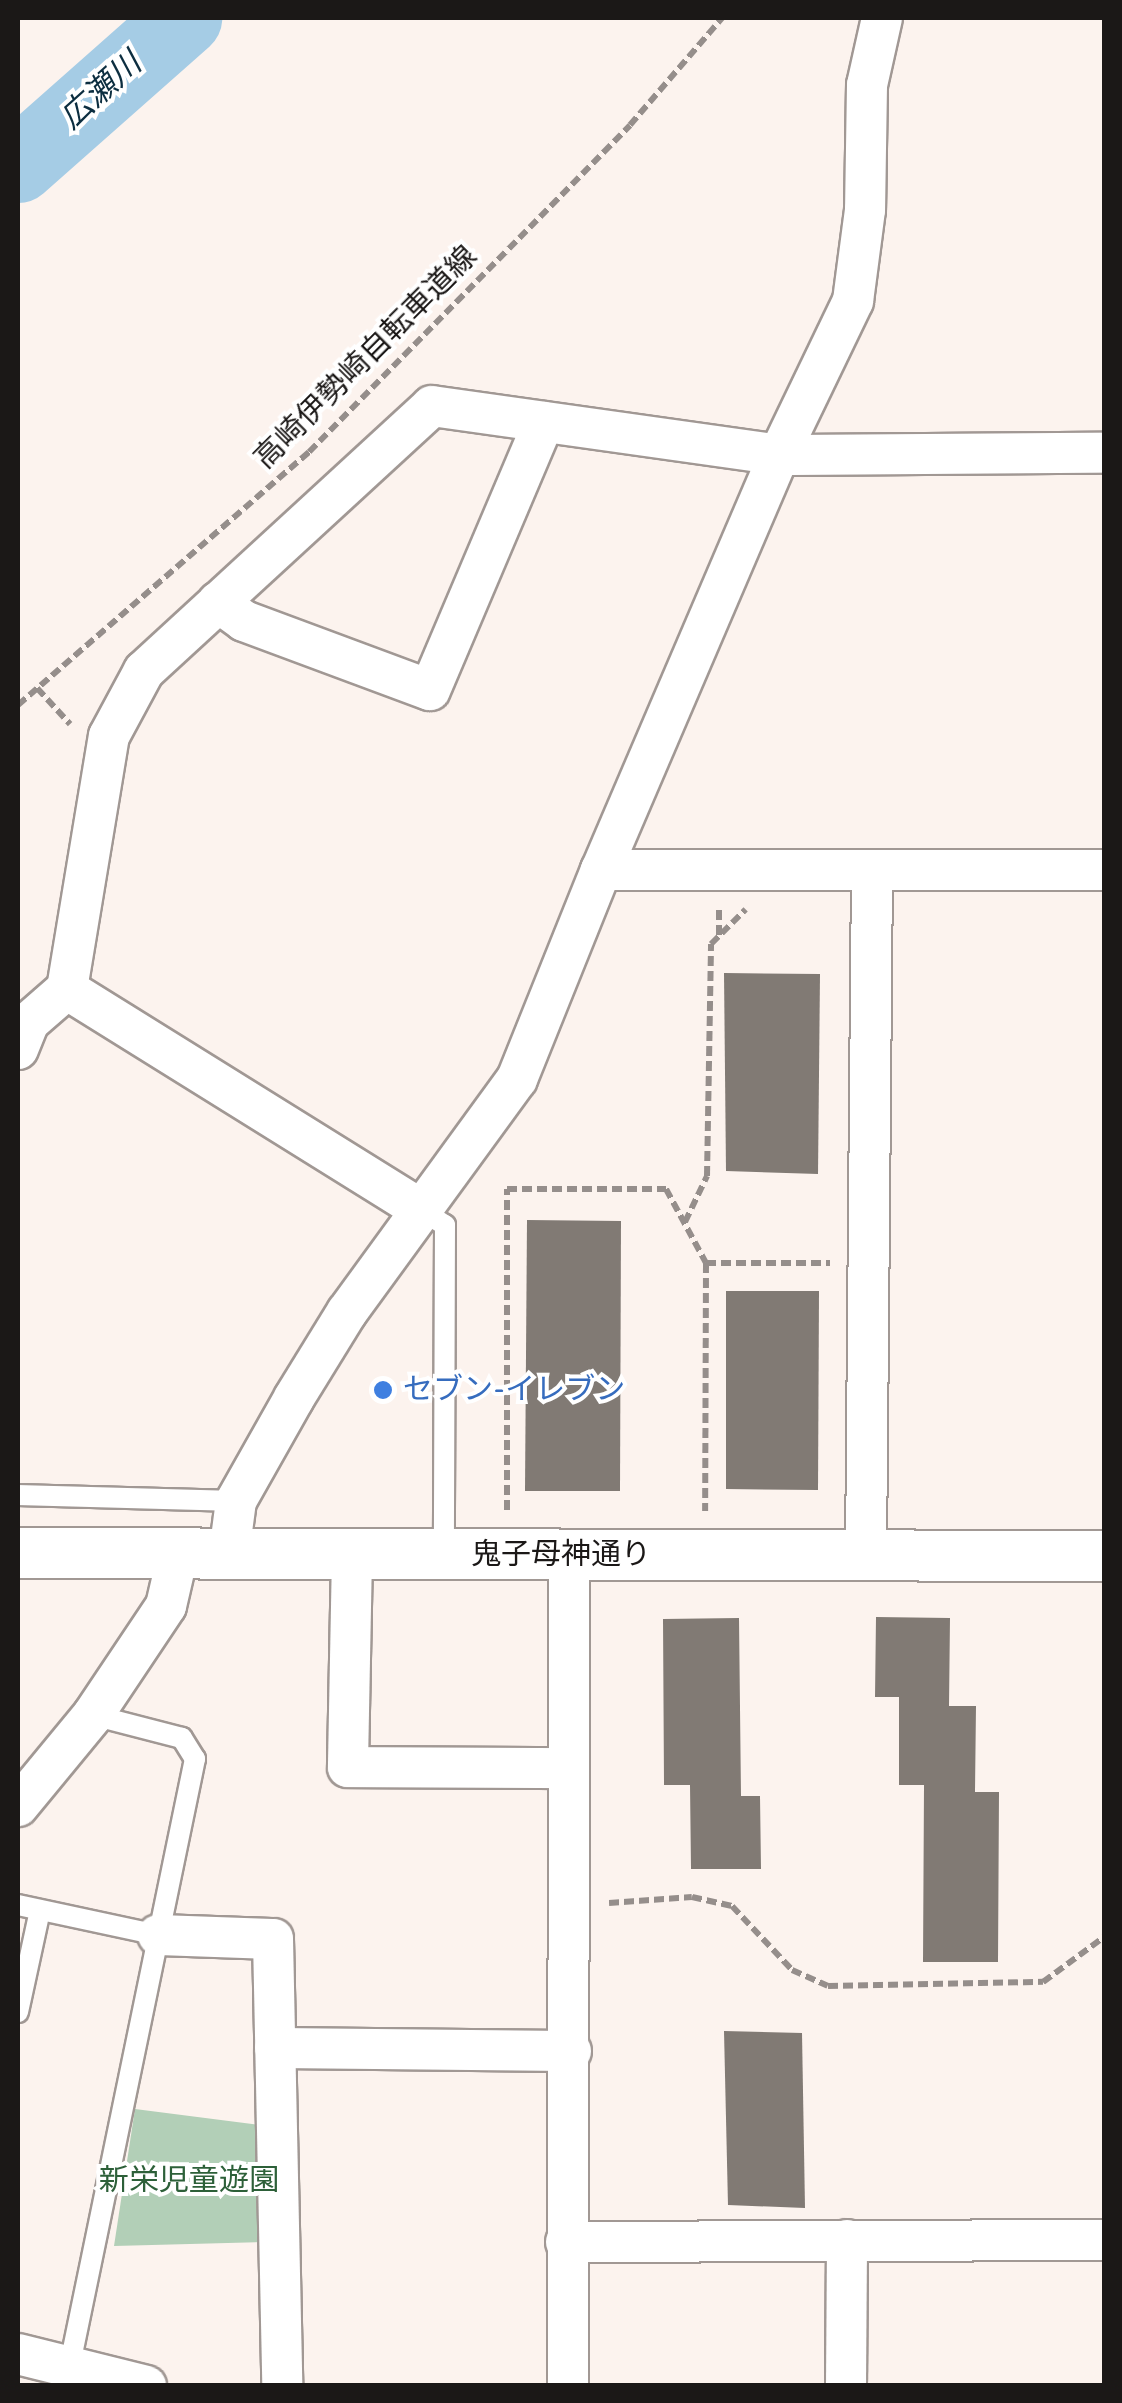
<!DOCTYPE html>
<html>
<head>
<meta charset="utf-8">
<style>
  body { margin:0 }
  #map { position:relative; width:1122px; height:2403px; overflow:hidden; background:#fcf3ee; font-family:"Varela Round","Noto Sans JP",sans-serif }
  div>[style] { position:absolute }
  .green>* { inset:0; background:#b2cfb7 }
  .river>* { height:75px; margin:-37.5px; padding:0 37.5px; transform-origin:37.5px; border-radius:37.5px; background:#a5cce5 }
  .building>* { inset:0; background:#817a74 }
  .path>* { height:6px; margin-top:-3px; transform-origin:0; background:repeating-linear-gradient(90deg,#958e8b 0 10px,transparent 0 15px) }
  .roads { filter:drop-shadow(2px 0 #a19894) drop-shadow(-2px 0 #a19894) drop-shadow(0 2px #a19894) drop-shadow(0 -2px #a19894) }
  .service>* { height:20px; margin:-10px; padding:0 10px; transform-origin:10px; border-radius:10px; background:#fff }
  .minor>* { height:40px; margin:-20px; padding:0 20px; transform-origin:20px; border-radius:20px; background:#fff }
  .tertiary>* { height:50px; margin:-25px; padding:0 25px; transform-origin:25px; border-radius:25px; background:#fff }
  .dots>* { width:28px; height:28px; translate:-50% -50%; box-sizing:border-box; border:5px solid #fff; border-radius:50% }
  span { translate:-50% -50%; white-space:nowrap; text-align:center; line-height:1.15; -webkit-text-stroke:8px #fff; paint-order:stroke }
  .street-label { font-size:30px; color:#1b1817 }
  .shop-label { font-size:30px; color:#366cbe }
  .left { translate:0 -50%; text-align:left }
  .park-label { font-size:30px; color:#2d6039 }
  .water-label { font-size:32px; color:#0c2e40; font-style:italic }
  .frame { position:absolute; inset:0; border:20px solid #1b1817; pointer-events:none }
</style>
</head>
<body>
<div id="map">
  <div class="green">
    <i style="clip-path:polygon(135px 2109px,260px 2125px,265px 2242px,114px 2246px)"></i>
  </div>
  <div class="river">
    <i style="left:18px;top:165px;width:222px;rotate:-41.5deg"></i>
  </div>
  <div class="building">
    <i style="clip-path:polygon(724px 973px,820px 974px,818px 1174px,726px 1171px)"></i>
    <i style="clip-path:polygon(527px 1220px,621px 1221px,620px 1491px,525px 1491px)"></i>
    <i style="clip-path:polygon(726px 1291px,819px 1291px,818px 1490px,726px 1489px)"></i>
    <i style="clip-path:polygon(876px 1617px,950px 1618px,949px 1706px,976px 1706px,975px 1792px,999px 1792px,998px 1962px,923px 1962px,924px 1785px,899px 1785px,899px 1697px,875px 1697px)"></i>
    <i style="clip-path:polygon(739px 1618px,741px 1796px,760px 1796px,761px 1869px,691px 1869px,690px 1785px,664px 1785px,663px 1619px)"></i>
    <i style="clip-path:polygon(724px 2031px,802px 2033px,805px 2208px,728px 2205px)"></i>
  </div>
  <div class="path">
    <i style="left:37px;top:688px;width:49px;rotate:47.5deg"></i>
    <i style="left:18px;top:705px;width:386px;rotate:-41deg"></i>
    <i style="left:309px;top:452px;width:458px;rotate:-45.5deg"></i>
    <i style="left:630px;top:125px;width:141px;rotate:-49.3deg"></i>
    <i style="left:719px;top:935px;width:27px;rotate:-90deg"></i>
    <i style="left:685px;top:1222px;width:51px;rotate:-64.4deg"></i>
    <i style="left:707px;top:1176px;width:232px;rotate:-89deg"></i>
    <i style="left:711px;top:944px;width:49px;rotate:-45deg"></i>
    <i style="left:706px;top:1263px;width:124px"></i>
    <i style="left:507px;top:1510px;width:321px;rotate:-90deg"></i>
    <i style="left:507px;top:1189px;width:159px"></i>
    <i style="left:666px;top:1189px;width:84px;rotate:61.6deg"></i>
    <i style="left:706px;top:1263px;width:248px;rotate:90.2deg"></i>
    <i style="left:609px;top:1903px;width:83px;rotate:-4.1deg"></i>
    <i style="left:692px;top:1897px;width:41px;rotate:12.7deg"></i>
    <i style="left:732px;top:1906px;width:88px;rotate:46.8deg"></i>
    <i style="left:792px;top:1970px;width:39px;rotate:24deg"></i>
    <i style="left:828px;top:1986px;width:215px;rotate:-1.1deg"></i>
    <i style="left:1043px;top:1982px;width:76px;rotate:-36.4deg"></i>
  </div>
  <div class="roads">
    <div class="service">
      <i style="left:420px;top:1209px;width:30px;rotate:33deg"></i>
      <i style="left:445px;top:1225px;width:329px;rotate:90.2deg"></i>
      <i style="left:18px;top:1495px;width:218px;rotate:1.6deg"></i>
      <i style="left:18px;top:1905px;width:143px;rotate:12.1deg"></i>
      <i style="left:18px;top:2012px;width:104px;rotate:-77.8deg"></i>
      <i style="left:70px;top:2364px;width:618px;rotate:-78.33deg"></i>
      <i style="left:195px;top:1759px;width:25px;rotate:-122deg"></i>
      <i style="left:182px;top:1738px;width:92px;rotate:-165.5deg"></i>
    </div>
    <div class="minor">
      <i style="left:882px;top:18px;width:69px;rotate:102.6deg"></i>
      <i style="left:867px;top:85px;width:125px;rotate:90.9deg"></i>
      <i style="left:865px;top:210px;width:92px;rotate:97.5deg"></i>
      <i style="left:853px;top:301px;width:171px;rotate:115.7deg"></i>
      <i style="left:779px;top:455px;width:325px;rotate:-0.4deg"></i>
      <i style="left:218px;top:602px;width:32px;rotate:36deg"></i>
      <i style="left:244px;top:621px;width:198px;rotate:20.4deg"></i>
      <i style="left:430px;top:690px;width:291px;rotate:-67deg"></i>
      <i style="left:18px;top:1049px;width:29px;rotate:-68deg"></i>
      <i style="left:29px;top:1022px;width:50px;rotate:-41deg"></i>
      <i style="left:420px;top:1209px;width:416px;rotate:-148.1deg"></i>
      <i style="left:67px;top:989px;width:256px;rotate:-80.6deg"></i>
      <i style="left:109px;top:736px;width:74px;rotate:-61.7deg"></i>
      <i style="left:144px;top:671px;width:391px;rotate:-42.6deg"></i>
      <i style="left:432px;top:406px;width:350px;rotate:8deg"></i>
      <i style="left:779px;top:455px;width:452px;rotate:113.2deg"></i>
      <i style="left:229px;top:1554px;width:53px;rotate:-82.5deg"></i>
      <i style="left:236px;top:1501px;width:118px;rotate:-60.6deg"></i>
      <i style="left:294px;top:1398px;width:101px;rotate:-58.4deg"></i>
      <i style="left:347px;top:1312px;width:288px;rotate:-53.9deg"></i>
      <i style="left:517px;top:1079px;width:225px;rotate:-68.1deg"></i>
      <i style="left:601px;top:870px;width:503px"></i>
      <i style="left:352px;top:1555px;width:212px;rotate:91.1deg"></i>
      <i style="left:348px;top:1767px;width:221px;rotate:0.3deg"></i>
      <i style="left:866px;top:1556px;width:684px;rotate:-89.5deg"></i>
      <i style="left:18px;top:1806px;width:118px;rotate:-50.5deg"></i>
      <i style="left:93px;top:1715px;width:131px;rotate:-56.2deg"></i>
      <i style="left:166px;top:1606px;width:53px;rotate:-77deg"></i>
      <i style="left:158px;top:1935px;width:115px;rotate:2deg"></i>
      <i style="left:273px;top:1939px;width:447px;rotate:88.8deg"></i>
      <i style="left:275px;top:2048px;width:296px;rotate:0.6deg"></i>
      <i style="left:566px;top:2242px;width:538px;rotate:-0.21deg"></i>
      <i style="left:18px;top:2354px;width:132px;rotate:14deg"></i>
      <i style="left:568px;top:2386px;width:832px;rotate:-89.93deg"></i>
      <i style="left:846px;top:2386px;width:146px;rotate:-89.6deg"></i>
    </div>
    <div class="tertiary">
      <i style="left:18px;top:1553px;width:1086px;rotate:0.16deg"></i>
    </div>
  </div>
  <div class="dots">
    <i style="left:383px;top:1390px;background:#3f7fe0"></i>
  </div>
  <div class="street-label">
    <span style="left:366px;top:358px;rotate:-45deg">高崎伊勢崎自転車道線</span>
    <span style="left:561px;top:1555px">鬼子母神通り</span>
  </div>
  <div class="shop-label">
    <span class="left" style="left:403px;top:1390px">セブン-イレブン</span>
  </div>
  <div class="park-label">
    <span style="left:189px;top:2181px">新栄児童遊園</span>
  </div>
  <div class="water-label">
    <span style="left:101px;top:91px;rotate:-42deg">広瀬川</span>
  </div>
  <div class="frame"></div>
</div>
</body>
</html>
